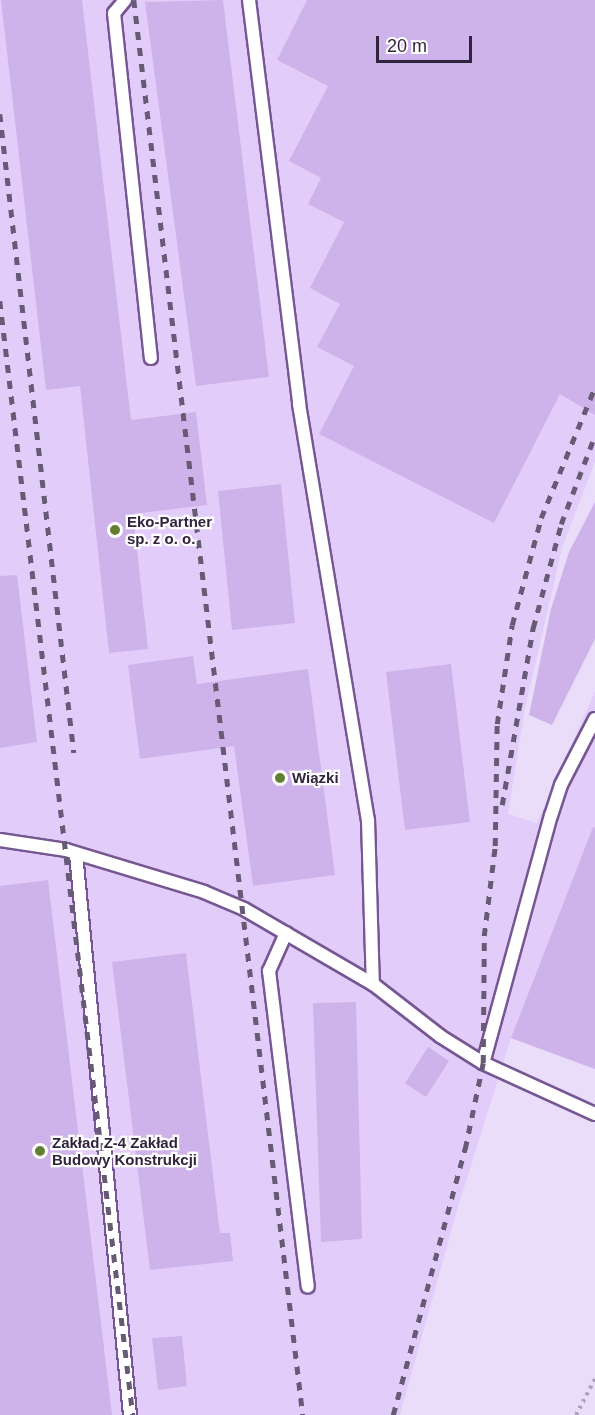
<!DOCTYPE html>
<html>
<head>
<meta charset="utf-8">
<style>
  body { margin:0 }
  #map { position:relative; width:595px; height:1415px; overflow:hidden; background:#eaddf9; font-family:Helvetica,sans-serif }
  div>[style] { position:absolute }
  .built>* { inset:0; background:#e2cdfa }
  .building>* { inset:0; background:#ceb3ea }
  .path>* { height:4px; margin-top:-2px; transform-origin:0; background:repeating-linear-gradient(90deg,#ada0bb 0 3px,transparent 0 7.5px) }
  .roads { filter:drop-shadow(2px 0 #765793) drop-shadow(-2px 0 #765793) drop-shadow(0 2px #765793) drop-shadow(0 -2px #765793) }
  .lane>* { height:12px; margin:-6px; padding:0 6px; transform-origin:6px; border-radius:6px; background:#fff }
  .rail>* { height:4.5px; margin-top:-2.25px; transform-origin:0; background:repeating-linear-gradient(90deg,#675a75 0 8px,transparent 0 16px) }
  .dots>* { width:16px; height:16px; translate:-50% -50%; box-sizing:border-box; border:3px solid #fff; border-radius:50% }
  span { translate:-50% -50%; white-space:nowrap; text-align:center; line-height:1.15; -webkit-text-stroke:4.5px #fff; paint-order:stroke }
  .poi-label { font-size:15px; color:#31243e; font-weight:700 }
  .left { translate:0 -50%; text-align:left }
  .scale { position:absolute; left:376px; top:36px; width:96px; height:27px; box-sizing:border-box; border:3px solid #31243e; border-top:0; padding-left:8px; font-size:18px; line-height:21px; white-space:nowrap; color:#31243e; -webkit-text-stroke:4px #fff; paint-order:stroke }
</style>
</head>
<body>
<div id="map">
  <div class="built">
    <i style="clip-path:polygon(0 0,595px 0,595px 462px,562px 548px,524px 713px,508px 814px,537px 823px,595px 691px,595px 1069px,511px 1038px,458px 1207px,400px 1415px,0 1415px)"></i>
  </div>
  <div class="building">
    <i style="clip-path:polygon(1px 0,82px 0,131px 420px,196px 412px,207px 505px,133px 514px,148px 649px,109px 653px,80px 386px,46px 390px)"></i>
    <i style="clip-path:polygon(223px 0,269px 377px,196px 386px,145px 2px)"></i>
    <i style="clip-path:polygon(307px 0,595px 0,595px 415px,560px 394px,494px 523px,319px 434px,354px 366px,317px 347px,340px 304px,310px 288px,344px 222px,308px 204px,321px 178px,289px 161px,328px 86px,277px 60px)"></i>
    <i style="clip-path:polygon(281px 484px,295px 623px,232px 630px,218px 491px)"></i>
    <i style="clip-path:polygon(595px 502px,595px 639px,552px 725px,529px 715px,551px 609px,569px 552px)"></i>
    <i style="clip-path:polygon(17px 575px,37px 742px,0 748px,0 576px)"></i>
    <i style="clip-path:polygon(193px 656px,197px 684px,308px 669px,335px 875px,253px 886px,234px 746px,140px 759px,128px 665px)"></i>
    <i style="clip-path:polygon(451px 664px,470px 822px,405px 830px,386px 672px)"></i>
    <i style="clip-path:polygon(593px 827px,595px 827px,595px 1069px,511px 1038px)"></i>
    <i style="clip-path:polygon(48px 880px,112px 1415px,0 1415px,0 886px)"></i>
    <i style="clip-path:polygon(186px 953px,220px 1233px,230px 1233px,233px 1261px,150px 1270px,112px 962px)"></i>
    <i style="clip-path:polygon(356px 1002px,362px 1239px,321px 1242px,313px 1003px)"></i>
    <i style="clip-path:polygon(428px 1047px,449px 1061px,426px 1097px,405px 1083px)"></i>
    <i style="clip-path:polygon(182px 1336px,187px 1386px,158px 1390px,152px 1338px)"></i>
  </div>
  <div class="path">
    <i style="left:576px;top:1415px;width:41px;rotate:-62.2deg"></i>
  </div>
  <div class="roads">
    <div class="lane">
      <i style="left:125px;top:0;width:17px;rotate:130deg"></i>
      <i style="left:114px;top:13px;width:347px;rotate:83.9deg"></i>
      <i style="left:249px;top:0;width:407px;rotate:82.9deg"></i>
      <i style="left:299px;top:404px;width:422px;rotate:80.6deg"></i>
      <i style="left:368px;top:820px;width:164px;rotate:88.3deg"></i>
      <i style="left:595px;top:719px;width:74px;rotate:117.3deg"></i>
      <i style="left:561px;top:785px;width:32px;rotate:108deg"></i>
      <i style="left:551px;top:815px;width:257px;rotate:105.3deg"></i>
      <i style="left:483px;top:1063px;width:123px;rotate:24.5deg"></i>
      <i style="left:0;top:840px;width:67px;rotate:8.6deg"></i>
      <i style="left:66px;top:850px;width:144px;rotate:16.9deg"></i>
      <i style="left:204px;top:892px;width:43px;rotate:23deg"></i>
      <i style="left:244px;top:909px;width:149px;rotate:30.2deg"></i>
      <i style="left:373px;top:984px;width:85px;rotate:37.8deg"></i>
      <i style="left:440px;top:1036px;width:51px;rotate:32.1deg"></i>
      <i style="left:76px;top:854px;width:564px;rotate:84.5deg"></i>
      <i style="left:286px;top:933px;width:42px;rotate:114.1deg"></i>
      <i style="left:269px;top:971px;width:318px;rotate:83deg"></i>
    </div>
  </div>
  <div class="rail">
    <i style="left:134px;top:0;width:1425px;rotate:83.19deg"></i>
    <i style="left:0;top:114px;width:643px;rotate:83.39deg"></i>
    <i style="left:0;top:301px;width:1122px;rotate:83.19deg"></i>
    <i style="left:502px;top:805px;width:180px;rotate:-80.1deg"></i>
    <i style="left:533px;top:628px;width:108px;rotate:-74.9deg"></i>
    <i style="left:561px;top:524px;width:95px;rotate:-69.1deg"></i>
    <i style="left:393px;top:1415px;width:276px;rotate:-74.9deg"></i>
    <i style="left:465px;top:1149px;width:88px;rotate:-78.2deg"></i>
    <i style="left:483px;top:1063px;width:127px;rotate:-89.5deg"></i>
    <i style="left:484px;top:936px;width:91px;rotate:-83deg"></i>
    <i style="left:495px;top:846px;width:122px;rotate:-89.1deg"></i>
    <i style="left:497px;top:724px;width:100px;rotate:-81.4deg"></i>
    <i style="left:512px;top:625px;width:111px;rotate:-74.8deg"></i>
    <i style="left:541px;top:518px;width:142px;rotate:-67.6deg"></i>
  </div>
  <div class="dots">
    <i style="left:115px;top:530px;background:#627e32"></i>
    <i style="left:280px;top:778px;background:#627e32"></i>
    <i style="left:40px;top:1151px;background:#627e32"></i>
  </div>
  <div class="poi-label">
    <span class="left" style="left:127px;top:530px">Eko-Partner<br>sp. z o. o.</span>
    <span class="left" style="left:292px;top:778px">Wiązki</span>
    <span class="left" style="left:52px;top:1151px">Zakład Z-4 Zakład<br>Budowy Konstrukcji</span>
  </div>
  <div class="scale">20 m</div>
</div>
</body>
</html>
